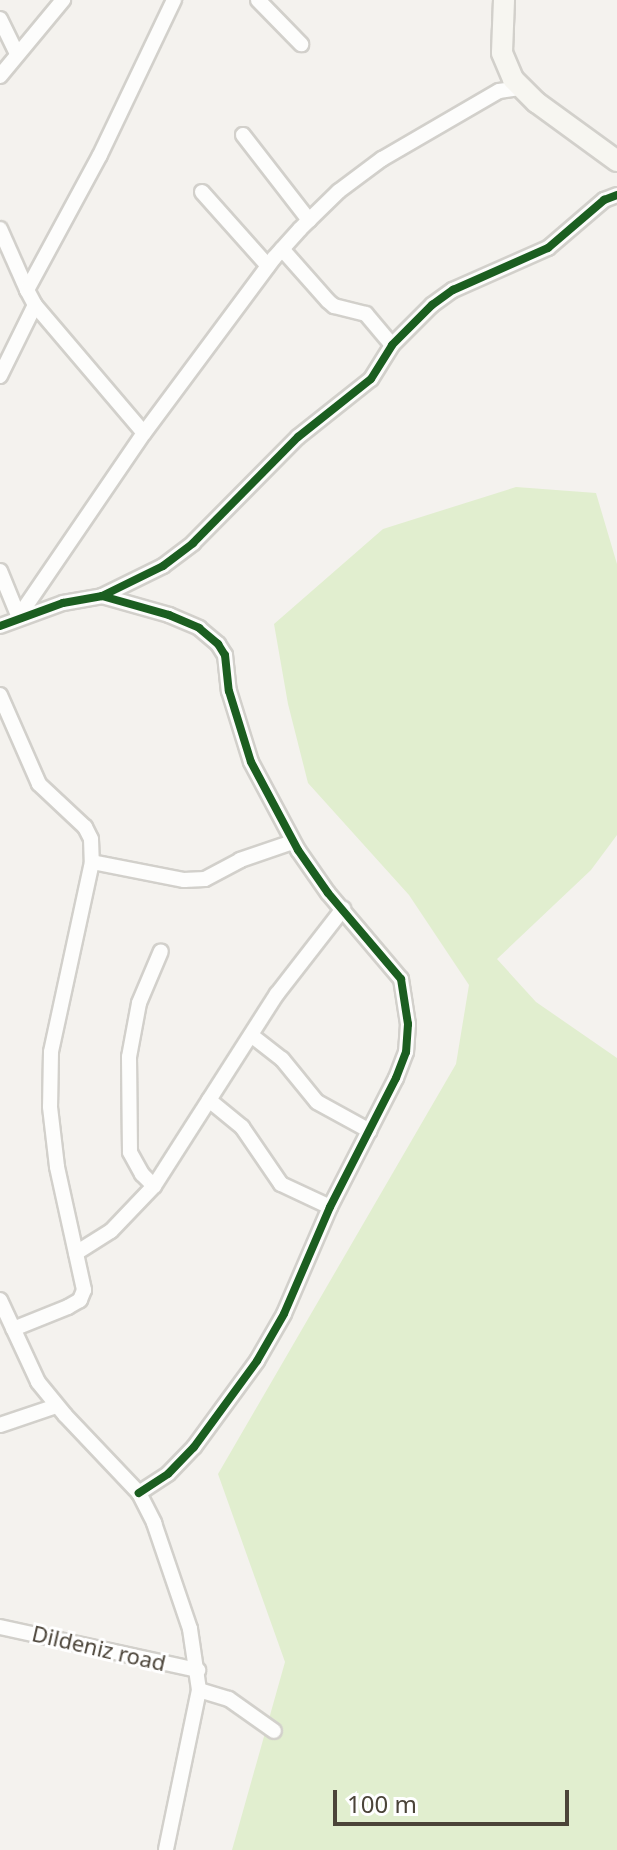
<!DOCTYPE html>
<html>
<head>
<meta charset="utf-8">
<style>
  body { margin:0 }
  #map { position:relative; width:617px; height:1850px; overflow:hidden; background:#f4f2ee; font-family:"Noto Sans",sans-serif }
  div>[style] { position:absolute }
  .green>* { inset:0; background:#e1eecf }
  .roads { filter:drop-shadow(2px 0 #d2d0cb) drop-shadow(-2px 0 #d2d0cb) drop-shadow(0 2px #d2d0cb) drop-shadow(0 -2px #d2d0cb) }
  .street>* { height:14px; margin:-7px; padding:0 7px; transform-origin:7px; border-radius:7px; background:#fdfdfc }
  .secondary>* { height:20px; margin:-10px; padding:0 10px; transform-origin:10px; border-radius:10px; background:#f7f6f1 }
  .cycleway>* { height:8px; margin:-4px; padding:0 4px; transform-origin:4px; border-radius:4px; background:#1b5e20 }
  span { translate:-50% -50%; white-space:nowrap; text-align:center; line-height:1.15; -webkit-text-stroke:6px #fff; paint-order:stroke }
  .street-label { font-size:22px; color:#4b4439 }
  .scale { position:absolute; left:333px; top:1790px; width:236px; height:36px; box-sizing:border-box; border:4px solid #4b4439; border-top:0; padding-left:10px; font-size:24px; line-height:28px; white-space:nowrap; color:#4b4439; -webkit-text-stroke:6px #fff; paint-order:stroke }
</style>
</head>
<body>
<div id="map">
  <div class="green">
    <i style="clip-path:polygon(516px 487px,596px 493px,617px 564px,617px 835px,591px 870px,497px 959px,536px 1002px,617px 1058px,617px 1850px,232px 1850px,285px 1662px,218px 1474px,456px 1064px,469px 985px,409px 895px,308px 783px,288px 704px,274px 624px,383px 529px)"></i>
  </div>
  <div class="roads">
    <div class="street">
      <i style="left:258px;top:0;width:62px;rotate:45.7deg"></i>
      <i style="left:0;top:19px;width:39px;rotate:64deg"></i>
      <i style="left:0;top:76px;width:99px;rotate:-50.3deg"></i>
      <i style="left:243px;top:135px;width:108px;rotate:52.2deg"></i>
      <i style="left:202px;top:192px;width:99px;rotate:48.3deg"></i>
      <i style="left:0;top:229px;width:67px;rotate:66.1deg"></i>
      <i style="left:282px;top:249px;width:69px;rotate:48.5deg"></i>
      <i style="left:328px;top:301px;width:8px;rotate:40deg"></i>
      <i style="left:334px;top:306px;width:33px;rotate:14deg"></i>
      <i style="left:366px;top:314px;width:40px;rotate:50deg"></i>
      <i style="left:35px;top:305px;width:168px;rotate:49.6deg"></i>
      <i style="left:0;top:376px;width:79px;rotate:-63.8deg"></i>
      <i style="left:35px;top:305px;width:17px;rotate:-118deg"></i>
      <i style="left:27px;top:290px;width:153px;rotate:-61.6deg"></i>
      <i style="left:100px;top:155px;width:172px;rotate:-64.5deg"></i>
      <i style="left:0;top:571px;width:48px;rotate:67.8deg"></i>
      <i style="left:102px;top:596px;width:70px;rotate:15.8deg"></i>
      <i style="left:169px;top:615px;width:33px;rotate:23deg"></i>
      <i style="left:199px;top:628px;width:25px;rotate:40deg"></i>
      <i style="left:218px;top:644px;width:13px;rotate:58deg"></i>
      <i style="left:225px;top:655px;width:36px;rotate:84deg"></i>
      <i style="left:229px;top:691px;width:74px;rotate:72.8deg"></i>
      <i style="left:251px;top:762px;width:100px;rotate:61.9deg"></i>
      <i style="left:298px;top:850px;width:52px;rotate:55.1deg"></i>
      <i style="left:328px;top:893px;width:113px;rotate:49.7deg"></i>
      <i style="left:401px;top:979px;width:46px;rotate:81.2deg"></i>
      <i style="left:408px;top:1024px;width:28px;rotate:94deg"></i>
      <i style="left:406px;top:1052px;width:28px;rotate:111deg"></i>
      <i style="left:396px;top:1078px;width:145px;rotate:117.1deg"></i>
      <i style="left:330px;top:1207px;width:116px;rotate:113.3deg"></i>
      <i style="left:284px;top:1314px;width:54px;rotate:119.9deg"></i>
      <i style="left:257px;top:1361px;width:107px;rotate:126.2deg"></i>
      <i style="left:194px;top:1447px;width:37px;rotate:134deg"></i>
      <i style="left:168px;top:1474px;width:35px;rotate:147deg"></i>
      <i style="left:17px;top:619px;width:225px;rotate:-55.7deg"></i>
      <i style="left:144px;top:433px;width:218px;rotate:-53.4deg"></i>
      <i style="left:274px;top:258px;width:39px;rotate:-48deg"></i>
      <i style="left:300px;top:229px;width:54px;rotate:-44.3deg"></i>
      <i style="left:339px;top:191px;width:54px;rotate:-36.7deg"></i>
      <i style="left:382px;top:159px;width:135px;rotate:-30.2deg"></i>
      <i style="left:499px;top:91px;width:22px;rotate:-8deg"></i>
      <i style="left:0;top:626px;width:67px;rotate:-20.1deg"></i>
      <i style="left:63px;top:603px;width:40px;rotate:-10deg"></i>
      <i style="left:102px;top:596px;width:68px;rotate:-26.2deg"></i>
      <i style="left:163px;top:566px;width:38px;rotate:-37deg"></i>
      <i style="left:193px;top:543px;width:149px;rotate:-45.3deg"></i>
      <i style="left:298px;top:437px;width:93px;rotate:-38.5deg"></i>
      <i style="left:371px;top:379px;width:40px;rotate:-58deg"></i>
      <i style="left:392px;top:345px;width:57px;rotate:-45deg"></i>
      <i style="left:432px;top:305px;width:26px;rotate:-36deg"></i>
      <i style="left:453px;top:290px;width:104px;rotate:-23.9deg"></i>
      <i style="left:548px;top:248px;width:74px;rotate:-40.6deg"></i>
      <i style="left:604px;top:200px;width:14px;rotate:-21deg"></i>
      <i style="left:0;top:695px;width:97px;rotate:66.3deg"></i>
      <i style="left:39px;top:784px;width:63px;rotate:43.1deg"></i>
      <i style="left:85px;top:827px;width:13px;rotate:63deg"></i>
      <i style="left:91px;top:839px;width:23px;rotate:88deg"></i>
      <i style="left:92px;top:862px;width:194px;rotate:102.2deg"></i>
      <i style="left:51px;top:1052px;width:55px;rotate:91deg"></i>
      <i style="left:50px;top:1107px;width:60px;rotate:83.3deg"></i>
      <i style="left:57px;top:1167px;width:126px;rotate:77.6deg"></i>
      <i style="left:84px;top:1290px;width:11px;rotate:112deg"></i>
      <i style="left:80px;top:1300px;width:14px;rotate:150deg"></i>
      <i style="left:68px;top:1307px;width:59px;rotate:158.2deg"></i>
      <i style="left:92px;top:862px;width:94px;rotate:11.1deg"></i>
      <i style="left:184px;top:880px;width:21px;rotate:-3deg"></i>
      <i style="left:205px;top:879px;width:40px;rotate:-28deg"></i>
      <i style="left:240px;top:860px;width:56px;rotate:-18.8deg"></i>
      <i style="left:251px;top:1035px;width:39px;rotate:38deg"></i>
      <i style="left:282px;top:1059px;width:55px;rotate:50.9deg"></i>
      <i style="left:317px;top:1102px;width:60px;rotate:28.7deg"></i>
      <i style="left:209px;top:1100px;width:43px;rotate:39.3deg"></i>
      <i style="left:242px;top:1127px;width:69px;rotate:55.6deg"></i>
      <i style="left:281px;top:1184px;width:54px;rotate:25.1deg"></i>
      <i style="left:154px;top:1186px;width:17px;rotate:-135deg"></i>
      <i style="left:142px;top:1174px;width:25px;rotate:-119deg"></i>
      <i style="left:130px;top:1152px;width:95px;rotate:-90.6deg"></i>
      <i style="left:129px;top:1057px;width:55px;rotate:-79.5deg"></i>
      <i style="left:139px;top:1003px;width:56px;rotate:-67.1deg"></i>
      <i style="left:76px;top:1253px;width:41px;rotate:-32.2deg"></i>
      <i style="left:111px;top:1231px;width:62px;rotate:-46.3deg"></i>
      <i style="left:154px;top:1186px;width:228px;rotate:-57.4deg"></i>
      <i style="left:277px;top:994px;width:108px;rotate:-52.2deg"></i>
      <i style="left:0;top:1300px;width:90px;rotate:65.1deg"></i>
      <i style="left:38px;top:1382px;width:43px;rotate:50.7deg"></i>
      <i style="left:65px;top:1415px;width:108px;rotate:46.5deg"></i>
      <i style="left:139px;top:1493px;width:34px;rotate:63deg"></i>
      <i style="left:154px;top:1523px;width:112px;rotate:71.2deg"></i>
      <i style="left:190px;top:1629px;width:62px;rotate:81.6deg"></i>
      <i style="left:199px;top:1690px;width:163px;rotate:101.7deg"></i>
      <i style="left:0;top:1425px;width:59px;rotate:-18.7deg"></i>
      <i style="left:0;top:1627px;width:203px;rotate:12.3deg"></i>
      <i style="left:199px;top:1690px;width:31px;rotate:17deg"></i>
      <i style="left:229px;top:1699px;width:55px;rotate:35.4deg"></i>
    </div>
    <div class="secondary">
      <i style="left:504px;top:0;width:53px;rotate:92.2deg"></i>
      <i style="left:502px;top:53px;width:28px;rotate:67deg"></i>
      <i style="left:513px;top:79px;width:33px;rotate:45deg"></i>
      <i style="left:536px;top:102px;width:100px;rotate:36.1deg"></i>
    </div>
  </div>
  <div class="cycleway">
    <i style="left:102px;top:596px;width:70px;rotate:15.8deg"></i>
    <i style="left:169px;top:615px;width:33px;rotate:23deg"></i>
    <i style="left:199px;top:628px;width:25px;rotate:40deg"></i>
    <i style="left:218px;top:644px;width:13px;rotate:58deg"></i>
    <i style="left:225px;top:655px;width:36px;rotate:84deg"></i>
    <i style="left:229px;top:691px;width:74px;rotate:72.8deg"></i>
    <i style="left:251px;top:762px;width:100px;rotate:61.9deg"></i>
    <i style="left:298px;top:850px;width:52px;rotate:55.1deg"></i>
    <i style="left:328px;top:893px;width:113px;rotate:49.7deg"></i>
    <i style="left:401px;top:979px;width:46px;rotate:81.2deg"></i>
    <i style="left:408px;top:1024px;width:28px;rotate:94deg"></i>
    <i style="left:406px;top:1052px;width:28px;rotate:111deg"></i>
    <i style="left:396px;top:1078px;width:145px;rotate:117.1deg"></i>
    <i style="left:330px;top:1207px;width:116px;rotate:113.3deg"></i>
    <i style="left:284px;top:1314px;width:54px;rotate:119.9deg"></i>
    <i style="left:257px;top:1361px;width:107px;rotate:126.2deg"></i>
    <i style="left:194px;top:1447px;width:37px;rotate:134deg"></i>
    <i style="left:168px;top:1474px;width:35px;rotate:147deg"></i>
    <i style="left:0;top:626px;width:67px;rotate:-20.1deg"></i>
    <i style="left:63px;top:603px;width:40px;rotate:-10deg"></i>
    <i style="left:102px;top:596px;width:68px;rotate:-26.2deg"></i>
    <i style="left:163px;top:566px;width:38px;rotate:-37deg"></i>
    <i style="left:193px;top:543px;width:149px;rotate:-45.3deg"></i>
    <i style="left:298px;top:437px;width:93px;rotate:-38.5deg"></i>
    <i style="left:371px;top:379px;width:40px;rotate:-58deg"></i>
    <i style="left:392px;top:345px;width:57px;rotate:-45deg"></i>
    <i style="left:432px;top:305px;width:26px;rotate:-36deg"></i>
    <i style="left:453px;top:290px;width:104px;rotate:-23.9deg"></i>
    <i style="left:548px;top:248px;width:74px;rotate:-40.6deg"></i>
    <i style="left:604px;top:200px;width:14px;rotate:-21deg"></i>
  </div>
  <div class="street-label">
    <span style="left:99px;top:1648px;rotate:13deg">Dildeniz road</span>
  </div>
  <div class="scale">100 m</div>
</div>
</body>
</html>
